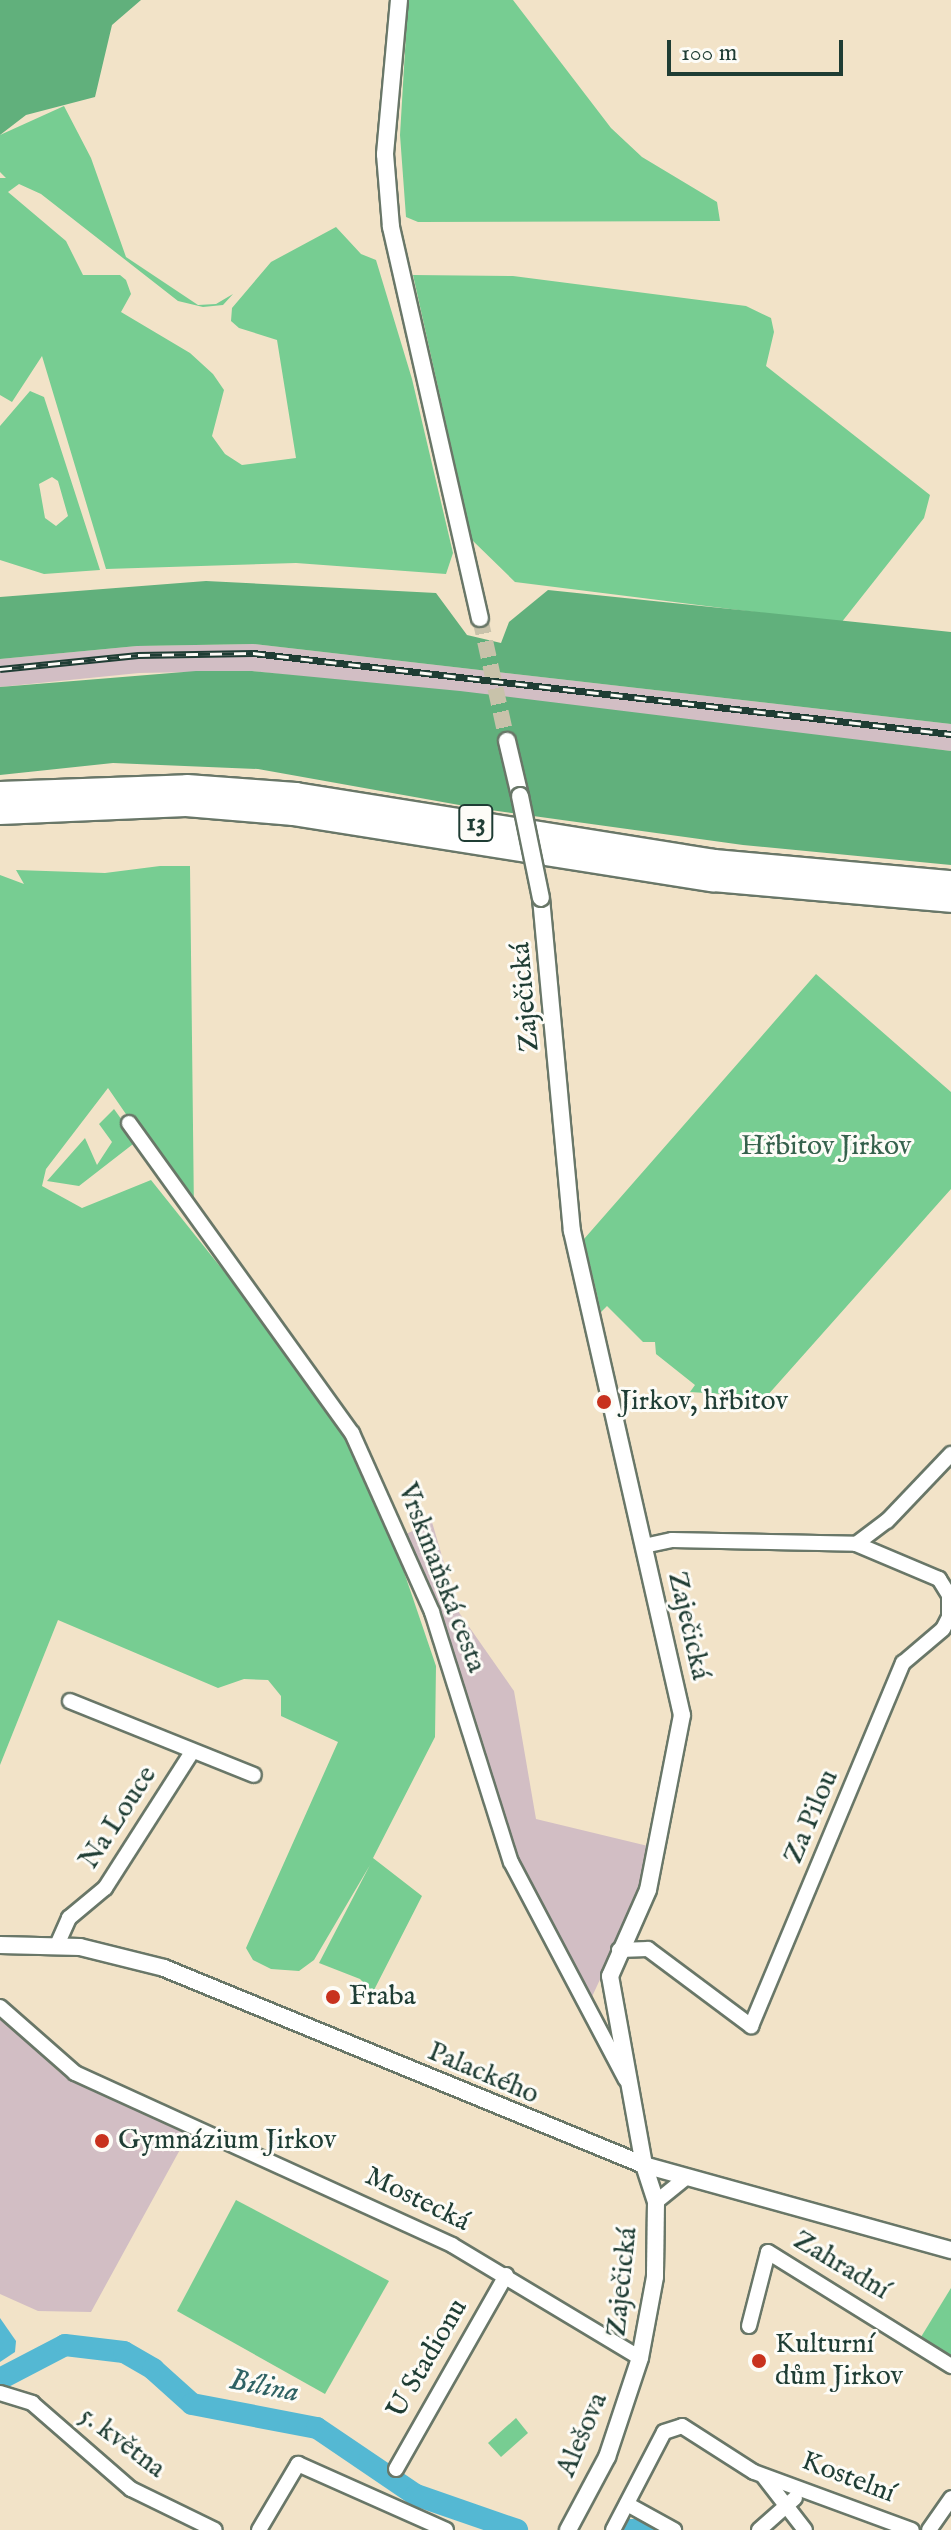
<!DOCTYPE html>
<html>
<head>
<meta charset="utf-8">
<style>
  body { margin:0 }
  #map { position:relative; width:951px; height:2530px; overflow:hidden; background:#f2e3c8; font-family:"IM FELL English",serif }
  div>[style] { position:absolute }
  .industrial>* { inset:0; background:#d2bec4 }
  .green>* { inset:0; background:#77cd92 }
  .forest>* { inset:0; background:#61b07c }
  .water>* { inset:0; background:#54b8d3 }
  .river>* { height:22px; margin:-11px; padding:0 11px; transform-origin:11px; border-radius:11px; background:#54b8d3 }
  .tertiary-tunnel>* { height:16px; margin-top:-8px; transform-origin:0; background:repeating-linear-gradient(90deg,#c8c2aa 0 16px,transparent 0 24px) }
  .roads { filter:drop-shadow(2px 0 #697768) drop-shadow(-2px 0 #697768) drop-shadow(0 2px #697768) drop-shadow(0 -2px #697768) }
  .minor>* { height:14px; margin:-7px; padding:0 7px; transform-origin:7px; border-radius:7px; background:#fff }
  .tertiary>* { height:16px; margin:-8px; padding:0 8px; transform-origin:8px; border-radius:8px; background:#fff }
  .trunk>* { height:22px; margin:-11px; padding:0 11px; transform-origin:11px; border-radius:11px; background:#fff }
  .rail>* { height:7px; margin-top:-3.5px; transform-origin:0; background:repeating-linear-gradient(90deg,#fdfcf7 0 12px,#1f3d34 0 24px); box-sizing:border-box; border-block:2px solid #1f3d34 }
  .bridges { filter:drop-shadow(2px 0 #697768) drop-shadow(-2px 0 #697768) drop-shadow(0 2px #697768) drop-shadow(0 -2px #697768) }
  .tertiary-bridge>* { height:16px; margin:-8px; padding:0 8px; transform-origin:8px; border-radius:8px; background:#fff }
  .dots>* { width:22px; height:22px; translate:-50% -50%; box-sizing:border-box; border:4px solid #fdfcf7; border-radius:50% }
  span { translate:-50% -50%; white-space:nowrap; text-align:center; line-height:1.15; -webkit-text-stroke:6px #fdfcf7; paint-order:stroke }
  .shield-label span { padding:2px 6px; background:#fdfcf7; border:2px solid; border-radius:6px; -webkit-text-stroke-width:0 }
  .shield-label { font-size:26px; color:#1f3d34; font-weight:700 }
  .street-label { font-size:28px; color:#1f3d34 }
  .park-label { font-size:28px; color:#35614c }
  .poi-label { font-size:28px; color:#1f3d34 }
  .left { translate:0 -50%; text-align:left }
  .water-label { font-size:30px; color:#2f6264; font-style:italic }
  .scale { position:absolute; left:667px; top:40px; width:176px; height:36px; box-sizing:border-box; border:4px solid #1f3d34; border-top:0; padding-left:10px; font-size:24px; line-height:28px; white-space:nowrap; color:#1f3d34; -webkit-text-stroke:6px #fdfcf7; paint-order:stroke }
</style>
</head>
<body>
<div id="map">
  <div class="industrial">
    <i style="clip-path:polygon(253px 644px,951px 724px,951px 751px,252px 671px,139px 673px,0 687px,0 659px,137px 646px)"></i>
    <i style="clip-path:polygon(432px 1522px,458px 1611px,514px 1691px,536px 1819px,648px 1846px,635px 1904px,590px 2001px,513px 1860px,406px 1534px)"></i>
    <i style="clip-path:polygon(0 2017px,59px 2072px,188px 2135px,91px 2312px,38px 2311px,0 2294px)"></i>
  </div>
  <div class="green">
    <i style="clip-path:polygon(408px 0,513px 0,611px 128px,642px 157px,717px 202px,720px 221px,418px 222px,406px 217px,400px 135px)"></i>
    <i style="clip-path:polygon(64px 106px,91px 158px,126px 257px,198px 305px,216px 304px,233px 294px,223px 305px,203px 307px,178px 301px,41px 194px,19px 184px,8px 192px,66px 241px,83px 275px,120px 275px,126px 280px,131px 294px,121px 312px,190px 353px,213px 374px,224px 390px,212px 436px,225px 454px,242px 465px,296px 458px,277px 340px,239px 328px,231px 321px,232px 308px,271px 262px,336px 227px,361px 254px,376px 260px,412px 379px,453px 553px,446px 574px,296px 563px,106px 569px,42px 356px,12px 402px,0 395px,0 178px,6px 178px,0 172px,0 135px)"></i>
    <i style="clip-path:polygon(413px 275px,513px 276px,746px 306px,771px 318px,774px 332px,766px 366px,930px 495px,924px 518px,841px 623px,515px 582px,472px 540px)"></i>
    <i style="clip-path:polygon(evenodd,30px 391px,44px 397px,100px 570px,44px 574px,0 560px,0 426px,30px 391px,52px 477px,58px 481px,68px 516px,56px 526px,45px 518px,39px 484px,52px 477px)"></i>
    <i style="clip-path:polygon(160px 866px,190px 866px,194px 1213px,108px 1088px,46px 1169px,42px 1186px,82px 1208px,151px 1180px,262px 1319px,354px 1448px,387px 1522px,436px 1666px,435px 1737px,373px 1858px,422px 1896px,373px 1992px,360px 1979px,319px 1963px,370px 1865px,314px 1960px,299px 1971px,271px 1969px,253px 1960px,246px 1948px,338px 1742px,281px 1716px,281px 1696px,268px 1680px,244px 1679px,218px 1688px,58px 1620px,0 1765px,0 875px,24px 884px,16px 870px,105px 873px)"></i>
    <i style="clip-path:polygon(816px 974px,951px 1092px,951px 1189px,766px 1397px,690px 1392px,695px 1385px,656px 1354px,655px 1342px,643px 1342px,607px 1306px,601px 1312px,584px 1239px)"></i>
    <i style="clip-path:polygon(114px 1109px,137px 1141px,79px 1186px,47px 1181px,85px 1138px,97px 1165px,112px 1142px,99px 1124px)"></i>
    <i style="clip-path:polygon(236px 2200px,389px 2281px,325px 2394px,177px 2311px)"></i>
    <i style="clip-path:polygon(951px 2288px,951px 2358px,921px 2337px)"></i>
    <i style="clip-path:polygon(516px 2418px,528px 2433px,501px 2457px,488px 2443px)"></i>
  </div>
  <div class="forest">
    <i style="clip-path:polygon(0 0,141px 0,112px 25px,95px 97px,26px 115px,0 135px)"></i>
    <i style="clip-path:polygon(206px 581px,436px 593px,467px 635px,501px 643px,509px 622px,548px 590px,951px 632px,951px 724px,253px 644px,137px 646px,0 659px,0 597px)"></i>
    <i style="clip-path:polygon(196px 671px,252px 671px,460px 691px,951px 751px,951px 865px,743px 845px,476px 808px,258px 769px,113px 763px,0 775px,0 687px)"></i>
  </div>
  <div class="water">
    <i style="clip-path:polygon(0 2318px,16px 2341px,15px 2352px,0 2362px)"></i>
  </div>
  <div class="river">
    <i style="left:0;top:2379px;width:73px;rotate:-27.6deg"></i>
    <i style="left:65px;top:2345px;width:59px;rotate:6.8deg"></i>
    <i style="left:124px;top:2352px;width:34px;rotate:30deg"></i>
    <i style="left:153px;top:2369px;width:52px;rotate:41.9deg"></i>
    <i style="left:192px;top:2404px;width:127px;rotate:10.9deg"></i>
    <i style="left:317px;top:2428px;width:120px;rotate:34.1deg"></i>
    <i style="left:416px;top:2495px;width:107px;rotate:19.1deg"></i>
    <i style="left:621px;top:2530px;width:26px"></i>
  </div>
  <div class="tertiary-tunnel">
    <i style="left:480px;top:618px;width:126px;rotate:77.6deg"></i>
  </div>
  <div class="roads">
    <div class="minor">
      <i style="left:129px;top:1123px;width:382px;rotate:54.3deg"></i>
      <i style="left:352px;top:1433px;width:196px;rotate:65.9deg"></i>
      <i style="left:432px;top:1612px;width:262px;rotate:72.5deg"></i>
      <i style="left:511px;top:1862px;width:246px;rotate:62.2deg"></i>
      <i style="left:644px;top:1546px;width:29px;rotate:-12deg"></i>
      <i style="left:672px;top:1540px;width:184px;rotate:1.2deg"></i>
      <i style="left:856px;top:1544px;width:39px;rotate:-37deg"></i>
      <i style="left:887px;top:1521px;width:93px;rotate:-46.3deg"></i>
      <i style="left:70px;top:1701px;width:198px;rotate:21.9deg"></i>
      <i style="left:57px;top:1945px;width:30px;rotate:-66deg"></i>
      <i style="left:69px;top:1918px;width:47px;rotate:-39.8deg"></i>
      <i style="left:105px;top:1888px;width:161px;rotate:-57.4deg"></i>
      <i style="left:619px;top:1950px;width:29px;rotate:-2deg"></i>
      <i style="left:648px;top:1949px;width:129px;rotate:36.8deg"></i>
      <i style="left:751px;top:2026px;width:394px;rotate:-67.3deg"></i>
      <i style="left:903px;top:1663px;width:52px;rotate:-40.4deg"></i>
      <i style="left:943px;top:1629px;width:13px;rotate:-63deg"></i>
      <i style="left:949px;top:1617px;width:22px;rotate:-90deg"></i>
      <i style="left:949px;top:1595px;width:19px;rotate:-122deg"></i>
      <i style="left:939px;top:1579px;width:90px;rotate:-157.1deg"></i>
      <i style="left:0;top:2007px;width:100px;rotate:41.3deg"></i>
      <i style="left:75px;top:2073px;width:414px;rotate:24.5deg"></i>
      <i style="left:452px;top:2245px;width:219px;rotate:31deg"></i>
      <i style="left:656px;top:2202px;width:40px;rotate:-39deg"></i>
      <i style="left:749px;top:2326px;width:76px;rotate:-75.6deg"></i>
      <i style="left:768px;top:2252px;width:216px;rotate:31.9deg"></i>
      <i style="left:0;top:2393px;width:34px;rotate:17deg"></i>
      <i style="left:32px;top:2403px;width:131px;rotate:41deg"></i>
      <i style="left:131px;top:2489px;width:93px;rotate:26deg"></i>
      <i style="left:396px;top:2469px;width:223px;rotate:-60.4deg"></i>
      <i style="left:764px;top:2477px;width:67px;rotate:52.3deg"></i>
      <i style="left:627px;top:2504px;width:54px;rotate:29deg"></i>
      <i style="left:259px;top:2530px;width:77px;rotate:-59.4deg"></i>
      <i style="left:298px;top:2464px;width:162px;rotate:24deg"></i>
      <i style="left:613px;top:2530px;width:110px;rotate:-62.5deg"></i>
      <i style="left:664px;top:2432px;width:19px;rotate:-18deg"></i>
      <i style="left:682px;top:2426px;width:85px;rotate:32.6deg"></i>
      <i style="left:754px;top:2472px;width:168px;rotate:20.2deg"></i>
      <i style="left:759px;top:2530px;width:48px;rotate:-41.6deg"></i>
      <i style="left:929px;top:2530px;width:39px;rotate:-55deg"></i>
    </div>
    <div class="tertiary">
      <i style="left:399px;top:0;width:155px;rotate:95.2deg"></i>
      <i style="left:385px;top:154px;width:73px;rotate:85.3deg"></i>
      <i style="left:391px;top:227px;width:401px;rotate:77.2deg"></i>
      <i style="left:507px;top:741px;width:57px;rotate:76.7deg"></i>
      <i style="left:541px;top:898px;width:334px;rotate:84.7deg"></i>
      <i style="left:572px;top:1231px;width:496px;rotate:77.2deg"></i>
      <i style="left:682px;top:1715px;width:178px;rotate:101deg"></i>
      <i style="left:648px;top:1890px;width:94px;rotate:113.8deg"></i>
      <i style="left:610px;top:1976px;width:192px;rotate:79.8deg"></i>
      <i style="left:644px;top:2165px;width:39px;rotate:72deg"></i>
      <i style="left:656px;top:2202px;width:75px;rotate:90.8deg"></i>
      <i style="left:655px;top:2277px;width:82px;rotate:100.5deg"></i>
      <i style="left:640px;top:2358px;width:104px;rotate:108.4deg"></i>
      <i style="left:607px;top:2457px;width:83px;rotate:118.1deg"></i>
      <i style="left:0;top:1945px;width:80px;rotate:1.4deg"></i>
      <i style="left:80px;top:1947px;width:87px;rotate:14deg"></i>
      <i style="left:164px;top:1968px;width:519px;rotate:22.31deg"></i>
      <i style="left:644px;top:2165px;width:319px;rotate:15.5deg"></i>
    </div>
    <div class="trunk">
      <i style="left:0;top:793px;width:187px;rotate:-2.1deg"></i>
      <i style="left:187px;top:786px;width:109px;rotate:4.2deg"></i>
      <i style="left:296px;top:794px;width:423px;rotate:9.1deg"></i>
      <i style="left:714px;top:861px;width:238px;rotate:5.1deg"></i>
      <i style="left:0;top:813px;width:186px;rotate:-2.5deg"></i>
      <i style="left:186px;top:805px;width:108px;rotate:4.8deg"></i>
      <i style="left:294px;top:814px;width:424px;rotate:9deg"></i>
      <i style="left:713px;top:880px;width:239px;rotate:5deg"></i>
    </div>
  </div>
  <div class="rail">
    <i style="left:0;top:669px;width:139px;rotate:-5.8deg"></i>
    <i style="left:138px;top:655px;width:115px;rotate:-1deg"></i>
    <i style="left:253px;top:653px;width:703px;rotate:6.62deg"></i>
  </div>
  <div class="bridges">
    <div class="tertiary-bridge">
      <i style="left:520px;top:796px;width:104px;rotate:78.4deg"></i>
    </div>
  </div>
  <div class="dots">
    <i style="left:604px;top:1402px;background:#c8321e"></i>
    <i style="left:333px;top:1997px;background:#c8321e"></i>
    <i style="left:102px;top:2141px;background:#c8321e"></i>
    <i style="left:759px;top:2361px;background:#c8321e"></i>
  </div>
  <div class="shield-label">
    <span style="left:476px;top:823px">13</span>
  </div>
  <div class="street-label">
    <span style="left:526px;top:997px;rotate:-95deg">Zaječická</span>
    <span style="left:441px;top:1578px;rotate:69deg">Vrskmaňská cesta</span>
    <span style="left:688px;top:1626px;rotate:77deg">Zaječická</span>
    <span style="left:812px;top:1817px;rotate:-67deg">Za Pilou</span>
    <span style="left:119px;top:1818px;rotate:-57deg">Na Louce</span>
    <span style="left:483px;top:2074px;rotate:23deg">Palackého</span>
    <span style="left:417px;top:2200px;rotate:26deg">Mostecká</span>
    <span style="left:841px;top:2266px;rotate:31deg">Zahradní</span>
    <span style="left:623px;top:2282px;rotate:-84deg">Zaječická</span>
    <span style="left:428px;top:2359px;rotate:-60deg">U Stadionu</span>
    <span style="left:583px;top:2435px;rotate:-67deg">Alešova</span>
    <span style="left:122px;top:2443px;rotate:37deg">5. května</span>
    <span style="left:848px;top:2478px;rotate:21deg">Kostelní</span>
  </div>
  <div class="park-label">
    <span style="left:826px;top:1147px">Hřbitov Jirkov</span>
  </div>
  <div class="poi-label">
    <span class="left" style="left:620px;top:1402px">Jirkov, hřbitov</span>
    <span class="left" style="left:349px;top:1997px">Fraba</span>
    <span class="left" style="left:118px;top:2141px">Gymnázium Jirkov</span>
    <span class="left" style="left:775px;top:2361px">Kulturní<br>dům Jirkov</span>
  </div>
  <div class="water-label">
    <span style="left:264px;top:2387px;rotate:11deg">Bílina</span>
  </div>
  <div class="scale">100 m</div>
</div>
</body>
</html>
